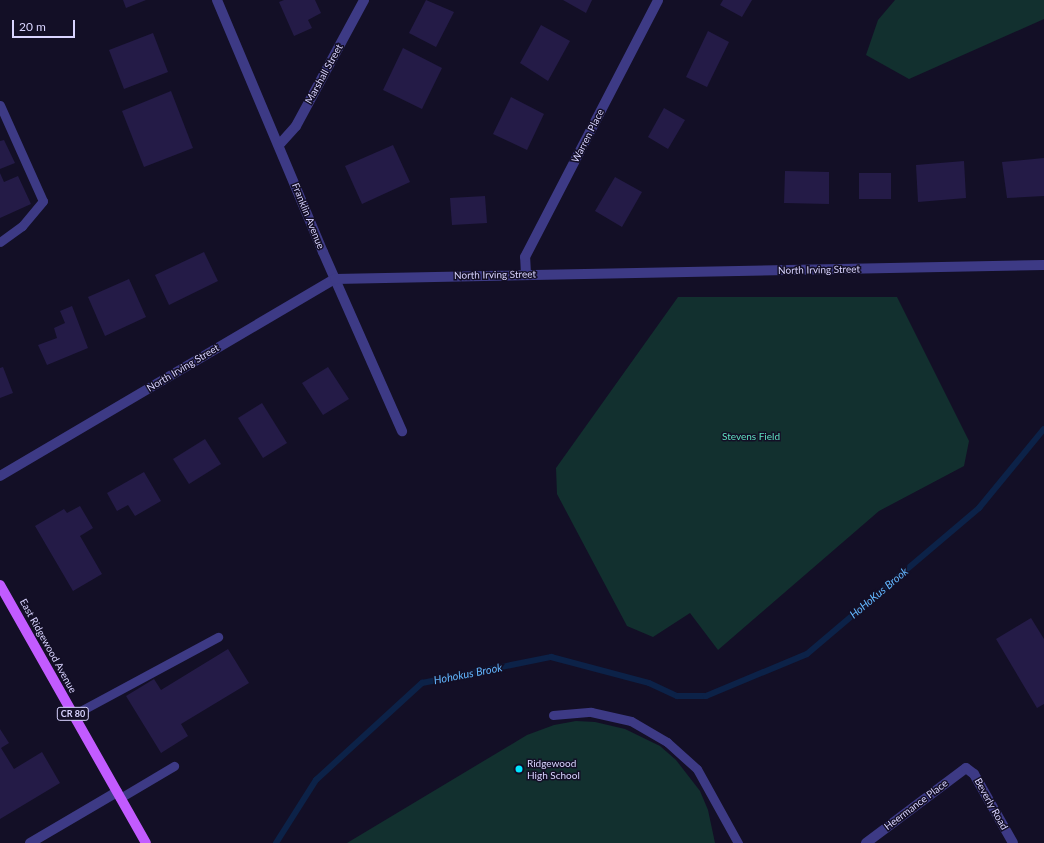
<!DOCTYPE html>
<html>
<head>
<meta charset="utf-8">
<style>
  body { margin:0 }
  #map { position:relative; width:1044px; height:843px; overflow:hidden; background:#130f26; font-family:Lato,sans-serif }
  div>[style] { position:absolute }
  .green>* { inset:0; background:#12302f }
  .stream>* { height:6px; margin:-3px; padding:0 3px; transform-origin:3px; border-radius:3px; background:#0c2248 }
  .building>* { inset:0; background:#241b47 }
  .lane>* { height:9px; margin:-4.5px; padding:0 4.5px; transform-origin:4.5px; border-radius:4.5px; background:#3d3a85 }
  .street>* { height:10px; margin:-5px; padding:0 5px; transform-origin:5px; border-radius:5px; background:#3d3a85 }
  .primary>* { height:10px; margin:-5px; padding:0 5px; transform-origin:5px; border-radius:5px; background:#c25bff }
  .dots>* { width:11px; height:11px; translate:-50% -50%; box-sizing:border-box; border:2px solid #130f26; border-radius:50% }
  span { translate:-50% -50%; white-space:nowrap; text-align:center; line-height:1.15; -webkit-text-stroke:3px #130f26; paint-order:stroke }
  .shield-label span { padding:1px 3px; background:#130f26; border:1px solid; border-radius:3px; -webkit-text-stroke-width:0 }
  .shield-label { font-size:9px; color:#d9d4ff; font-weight:700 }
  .street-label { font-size:10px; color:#d9d4ff }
  .park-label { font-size:10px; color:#5fe0c0 }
  .poi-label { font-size:10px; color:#d9d4ff }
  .left { translate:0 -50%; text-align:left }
  .water-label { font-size:11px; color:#62b6ff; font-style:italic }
  .scale { position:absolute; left:12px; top:20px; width:63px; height:18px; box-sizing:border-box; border:2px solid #d9d4ff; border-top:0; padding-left:5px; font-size:12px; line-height:14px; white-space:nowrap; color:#d9d4ff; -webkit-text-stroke:3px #130f26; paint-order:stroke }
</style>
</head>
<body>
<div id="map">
  <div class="green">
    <i style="clip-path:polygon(895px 0,1044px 0,1044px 19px,909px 79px,866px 55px,878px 20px)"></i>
    <i style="clip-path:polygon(678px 297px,897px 297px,969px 441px,964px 466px,879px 511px,718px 650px,690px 613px,653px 637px,627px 626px,557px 494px,556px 468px)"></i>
    <i style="clip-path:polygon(576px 721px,595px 722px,625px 729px,660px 746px,676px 760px,700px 791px,708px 810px,715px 843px,347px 843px,527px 735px,554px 725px)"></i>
  </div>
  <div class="stream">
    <i style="left:276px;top:843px;width:75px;rotate:-57.6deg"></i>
    <i style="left:316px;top:780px;width:144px;rotate:-42.5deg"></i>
    <i style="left:422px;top:683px;width:132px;rotate:-11.4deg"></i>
    <i style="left:551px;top:657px;width:101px;rotate:14.9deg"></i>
    <i style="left:649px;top:683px;width:31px;rotate:25deg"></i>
    <i style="left:677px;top:696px;width:29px"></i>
    <i style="left:706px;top:696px;width:109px;rotate:-22.6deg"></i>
    <i style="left:807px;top:654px;width:226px;rotate:-40.3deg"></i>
    <i style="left:979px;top:508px;width:102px;rotate:-50.6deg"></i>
  </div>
  <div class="building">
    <i style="clip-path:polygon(123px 0,146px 0,126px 8px)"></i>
    <i style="clip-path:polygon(284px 0,315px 0,321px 13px,308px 20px,312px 28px,294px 36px,279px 2px)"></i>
    <i style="clip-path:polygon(426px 0,454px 12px,436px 47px,409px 33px)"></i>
    <i style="clip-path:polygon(563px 0,592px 0,586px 13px)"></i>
    <i style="clip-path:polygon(723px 0,752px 0,742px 17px,720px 5px)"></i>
    <i style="clip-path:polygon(541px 25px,570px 41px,548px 81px,520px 63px)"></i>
    <i style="clip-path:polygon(708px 31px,729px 42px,707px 87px,686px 77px)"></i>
    <i style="clip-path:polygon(153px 33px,168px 72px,124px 89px,109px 50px)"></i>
    <i style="clip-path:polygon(403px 48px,442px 68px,422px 109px,383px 90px)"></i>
    <i style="clip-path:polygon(171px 91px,193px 148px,144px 167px,122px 111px)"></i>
    <i style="clip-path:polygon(511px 97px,544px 114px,527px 150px,493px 134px)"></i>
    <i style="clip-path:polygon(664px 108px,685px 120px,668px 149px,648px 137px)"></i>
    <i style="clip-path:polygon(4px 140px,15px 163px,0 169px,0 141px)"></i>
    <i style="clip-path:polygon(393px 145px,410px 182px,362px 204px,345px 166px)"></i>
    <i style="clip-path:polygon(1044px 158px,1044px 196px,1007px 198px,1002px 162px)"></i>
    <i style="clip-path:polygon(964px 161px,966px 198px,918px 202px,916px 165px)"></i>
    <i style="clip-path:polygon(785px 171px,829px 172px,829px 204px,784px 203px)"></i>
    <i style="clip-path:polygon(0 173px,4px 182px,18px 176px,31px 204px,0 218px)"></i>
    <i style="clip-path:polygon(859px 173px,891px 173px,891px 199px,859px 199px)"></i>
    <i style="clip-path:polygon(615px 177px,642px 192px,622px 227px,595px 211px)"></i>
    <i style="clip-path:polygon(485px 196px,487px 223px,452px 225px,450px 198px)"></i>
    <i style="clip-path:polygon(204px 252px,218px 281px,169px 305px,155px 275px)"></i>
    <i style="clip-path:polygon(129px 279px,146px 317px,105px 336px,88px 297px)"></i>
    <i style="clip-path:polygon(72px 306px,88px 348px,47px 365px,38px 345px,57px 338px,54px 328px,65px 323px,60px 311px)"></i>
    <i style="clip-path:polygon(3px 367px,13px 393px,0 398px,0 368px)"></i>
    <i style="clip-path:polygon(328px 367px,349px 399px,323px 415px,302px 383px)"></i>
    <i style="clip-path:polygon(262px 403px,287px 443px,263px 458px,238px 418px)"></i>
    <i style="clip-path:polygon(205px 439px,221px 464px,189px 484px,173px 459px)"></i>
    <i style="clip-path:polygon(144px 472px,161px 501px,135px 516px,128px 505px,117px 511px,107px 493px)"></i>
    <i style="clip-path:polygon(80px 506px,93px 528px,80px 536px,102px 574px,73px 591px,35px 526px,64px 509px,67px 513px)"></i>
    <i style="clip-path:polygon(1031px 618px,1044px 639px,1044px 704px,1037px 708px,996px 639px)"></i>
    <i style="clip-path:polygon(228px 649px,249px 683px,181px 724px,188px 736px,161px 753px,126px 696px,154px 679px,161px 690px)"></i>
    <i style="clip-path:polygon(0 729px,9px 743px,1px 748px,14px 769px,42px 752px,60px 783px,0 819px)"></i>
  </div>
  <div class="lane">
    <i style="left:0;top:105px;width:105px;rotate:65.9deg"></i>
    <i style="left:43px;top:201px;width:33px;rotate:130deg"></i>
    <i style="left:22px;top:226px;width:27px;rotate:144deg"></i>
    <i style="left:73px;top:715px;width:165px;rotate:-28.3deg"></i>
    <i style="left:553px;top:715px;width:38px;rotate:-5deg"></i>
    <i style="left:591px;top:712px;width:41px;rotate:12.7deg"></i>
    <i style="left:631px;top:721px;width:42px;rotate:30.3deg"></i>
    <i style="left:667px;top:742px;width:40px;rotate:42deg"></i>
    <i style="left:697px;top:769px;width:85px;rotate:61deg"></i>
    <i style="left:120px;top:798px;width:63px;rotate:-30.7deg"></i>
  </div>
  <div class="street">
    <i style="left:217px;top:0;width:273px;rotate:67.2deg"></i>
    <i style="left:323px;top:252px;width:196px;rotate:66.2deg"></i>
    <i style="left:279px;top:145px;width:25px;rotate:-48deg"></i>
    <i style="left:296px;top:126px;width:143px;rotate:-61.6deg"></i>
    <i style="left:526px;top:274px;width:17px;rotate:-93deg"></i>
    <i style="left:525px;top:257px;width:289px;rotate:-62.6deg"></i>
    <i style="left:0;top:476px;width:389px;rotate:-30.5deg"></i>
    <i style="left:335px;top:279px;width:709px;rotate:-1.13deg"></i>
    <i style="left:30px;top:843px;width:101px;rotate:-30.4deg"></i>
    <i style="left:866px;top:843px;width:125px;rotate:-36.9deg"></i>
    <i style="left:966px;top:768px;width:10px;rotate:37deg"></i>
    <i style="left:974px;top:774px;width:79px;rotate:60.5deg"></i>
  </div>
  <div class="primary">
    <i style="left:0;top:585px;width:296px;rotate:60.5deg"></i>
  </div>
  <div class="dots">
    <i style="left:519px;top:769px;background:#00e5ff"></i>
  </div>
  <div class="shield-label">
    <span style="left:73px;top:714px">CR 80</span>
  </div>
  <div class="street-label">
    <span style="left:324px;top:74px;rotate:-61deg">Marshall Street</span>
    <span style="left:588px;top:136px;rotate:-63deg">Warren Place</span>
    <span style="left:308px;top:216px;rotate:68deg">Franklin Avenue</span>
    <span style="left:819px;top:270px;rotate:-1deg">North Irving Street</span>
    <span style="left:495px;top:275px;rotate:-1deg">North Irving Street</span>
    <span style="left:183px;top:368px;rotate:-31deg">North Irving Street</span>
    <span style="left:48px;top:646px;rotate:61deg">East Ridgewood Avenue</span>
    <span style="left:991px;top:804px;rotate:61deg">Beverly Road</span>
    <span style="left:916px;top:805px;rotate:-37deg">Heermance Place</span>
  </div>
  <div class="park-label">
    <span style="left:751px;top:437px">Stevens Field</span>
  </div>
  <div class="poi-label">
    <span class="left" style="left:527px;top:769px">Ridgewood<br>High School</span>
  </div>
  <div class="water-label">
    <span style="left:879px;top:593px;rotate:-40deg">HoHoKus Brook</span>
    <span style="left:468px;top:674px;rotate:-11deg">Hohokus Brook</span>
  </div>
  <div class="scale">20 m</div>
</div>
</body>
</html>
